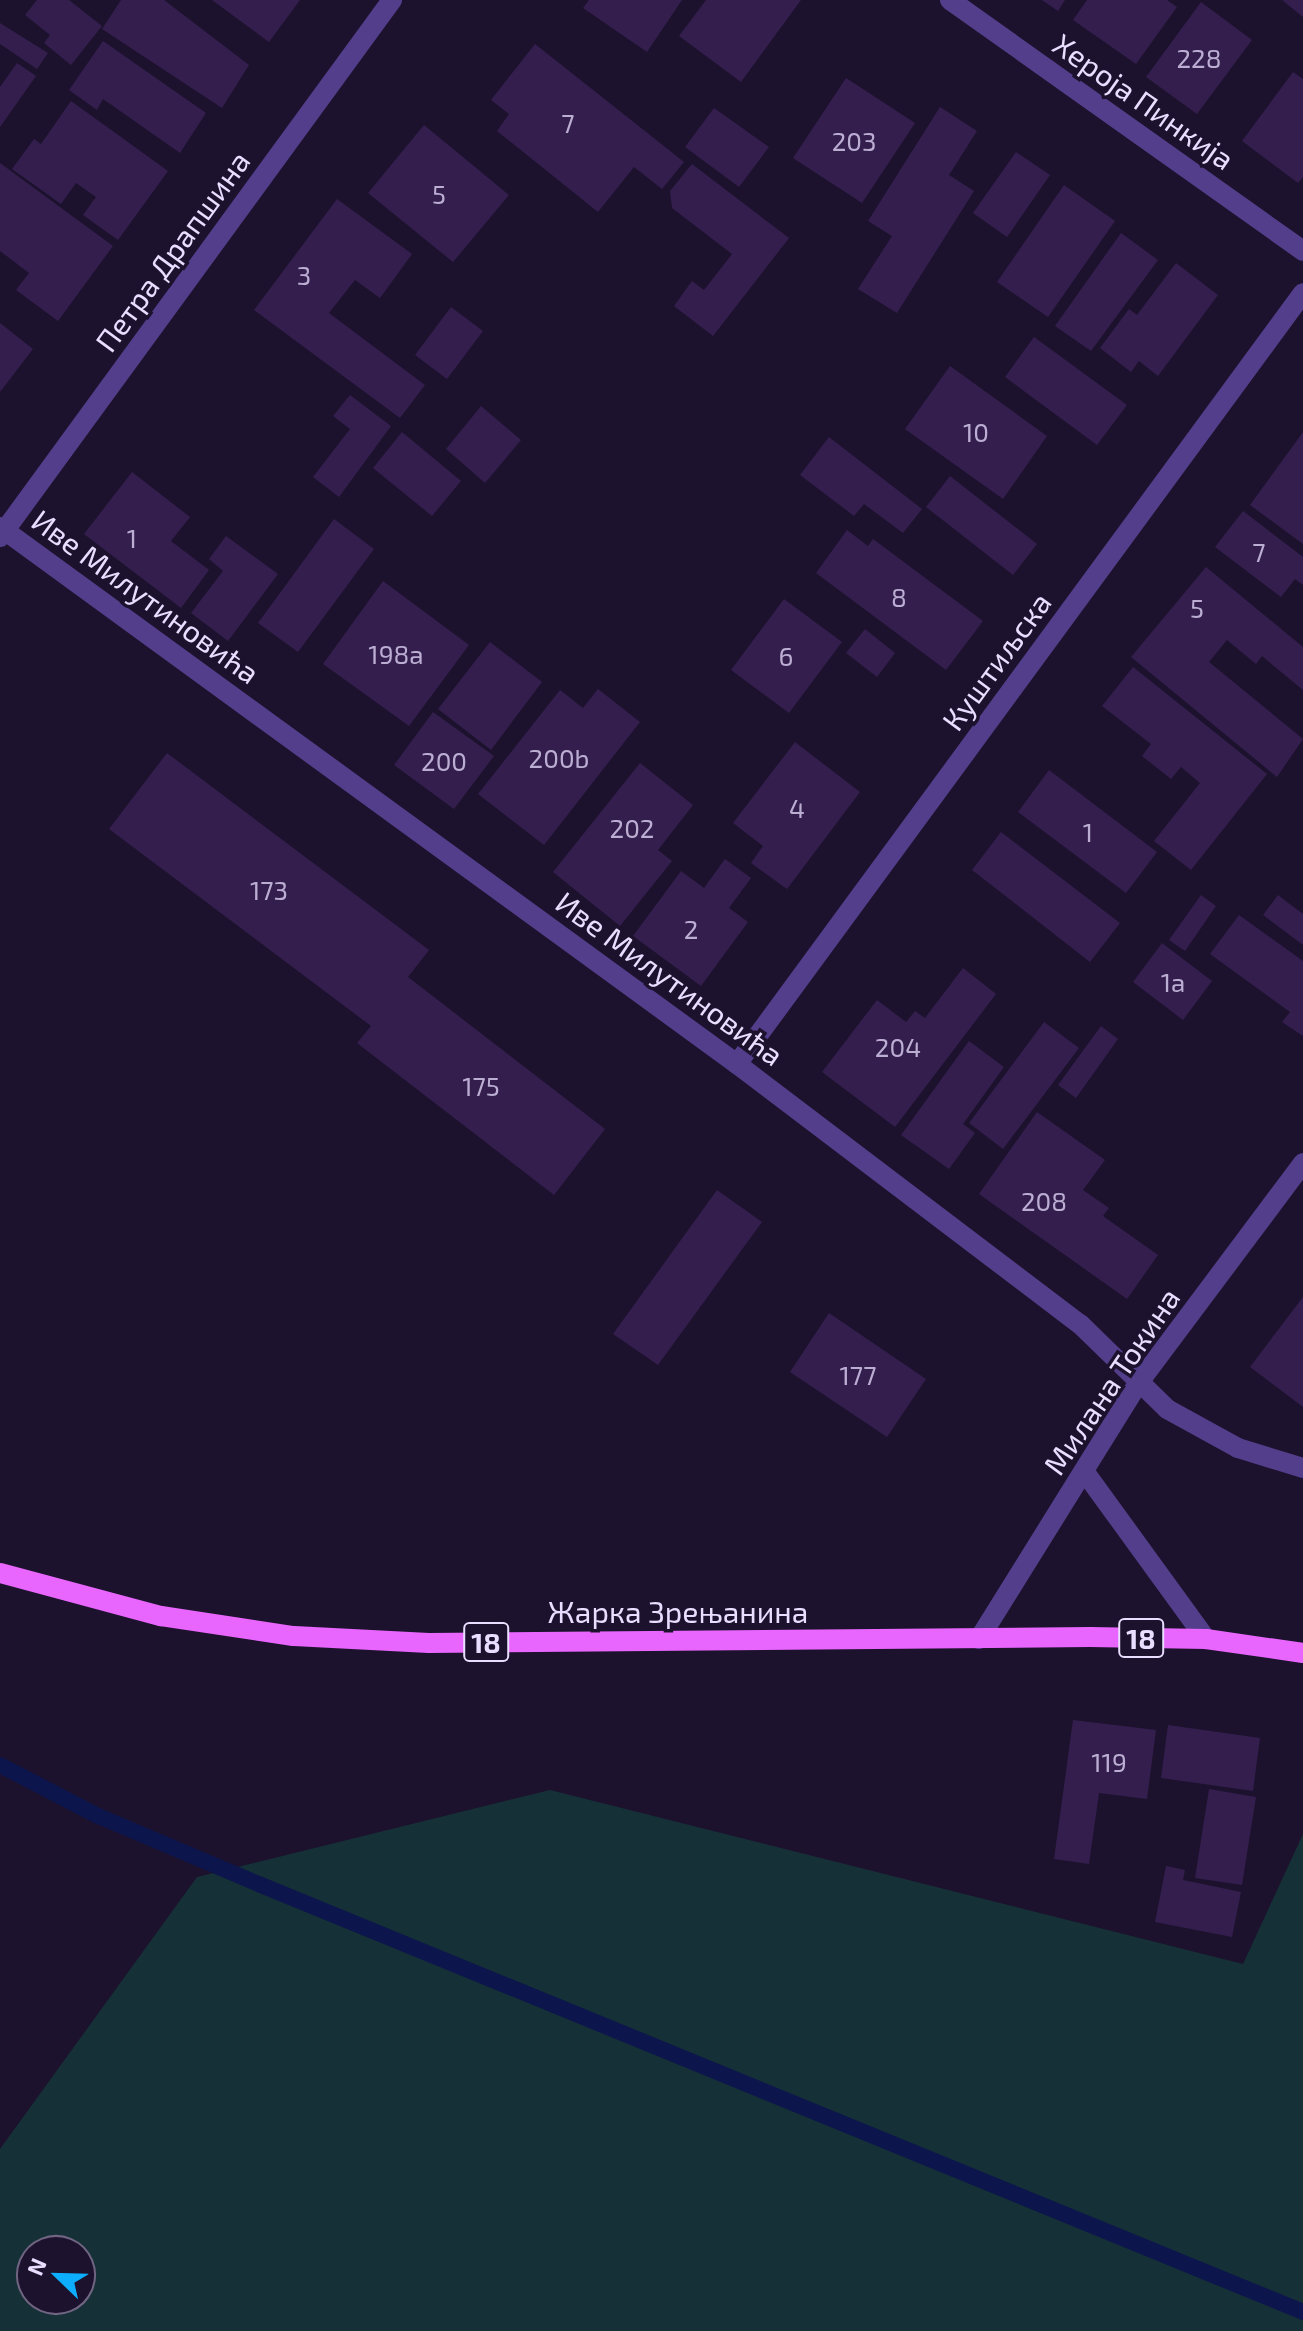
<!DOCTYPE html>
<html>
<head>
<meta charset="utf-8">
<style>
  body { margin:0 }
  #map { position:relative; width:1303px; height:2331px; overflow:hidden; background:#1d122d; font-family:"Exo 2",sans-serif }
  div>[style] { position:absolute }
  .green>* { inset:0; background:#153037 }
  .stream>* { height:16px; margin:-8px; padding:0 8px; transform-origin:8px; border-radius:8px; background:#0c154c }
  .building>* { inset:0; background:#331e4e }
  .street>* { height:20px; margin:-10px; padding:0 10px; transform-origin:10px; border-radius:10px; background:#523e8b }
  .primary>* { height:20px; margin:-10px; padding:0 10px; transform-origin:10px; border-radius:10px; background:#e866fe }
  span { translate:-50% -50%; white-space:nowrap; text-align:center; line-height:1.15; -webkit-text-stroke:7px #1d122d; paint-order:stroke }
  .number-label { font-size:26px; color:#bcaed3 }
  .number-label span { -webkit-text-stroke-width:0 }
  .shield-label span { padding:2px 6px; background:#1d122d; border:2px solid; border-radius:6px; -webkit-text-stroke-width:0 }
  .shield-label { font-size:28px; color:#e9deff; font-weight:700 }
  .street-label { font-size:30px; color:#e9deff }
  .north { position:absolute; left:16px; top:2235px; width:80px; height:80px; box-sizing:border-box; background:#1d122d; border:2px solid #6f6481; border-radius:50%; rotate:293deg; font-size:22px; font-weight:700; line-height:32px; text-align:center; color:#e9deff }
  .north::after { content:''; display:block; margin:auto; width:28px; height:36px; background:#0caefd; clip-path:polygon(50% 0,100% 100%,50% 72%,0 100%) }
</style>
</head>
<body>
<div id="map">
  <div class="green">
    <i style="clip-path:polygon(evenodd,550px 1790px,1243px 1964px,1303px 1834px,1303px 2331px,0 2331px,0 2149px,197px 1877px,550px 1790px,32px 2251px,80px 2251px,80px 2299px,32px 2299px,32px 2251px)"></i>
  </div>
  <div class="stream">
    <i style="left:0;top:1765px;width:108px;rotate:27.5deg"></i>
    <i style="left:96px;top:1815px;width:179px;rotate:23deg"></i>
    <i style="left:261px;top:1885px;width:1126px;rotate:22.28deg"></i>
  </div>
  <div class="building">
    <i style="clip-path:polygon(37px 0,69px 0,102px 26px,71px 65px,44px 43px,50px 35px,25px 15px)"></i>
    <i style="clip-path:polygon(121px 0,164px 0,249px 65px,222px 108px,102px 29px)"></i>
    <i style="clip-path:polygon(212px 0,300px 0,269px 42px)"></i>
    <i style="clip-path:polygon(589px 0,682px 0,647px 52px,583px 8px)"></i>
    <i style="clip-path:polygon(706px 0,801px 0,741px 82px,679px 36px)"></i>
    <i style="clip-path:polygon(1042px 0,1065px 0,1058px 11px)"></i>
    <i style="clip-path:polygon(1087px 0,1167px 0,1177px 7px,1136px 64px,1073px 20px)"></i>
    <i style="clip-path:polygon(1282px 0,1303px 0,1303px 17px)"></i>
    <i style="clip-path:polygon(1201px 2px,1252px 40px,1197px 114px,1146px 77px)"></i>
    <i style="clip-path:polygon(0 23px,48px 53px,37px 69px,0 44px)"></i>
    <i style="clip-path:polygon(103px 41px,206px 113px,180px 153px,103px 99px,97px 110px,69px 90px)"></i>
    <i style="clip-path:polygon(535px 44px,684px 162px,662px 189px,634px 167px,598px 212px,497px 131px,509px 114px,491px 100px)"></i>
    <i style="clip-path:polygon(17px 63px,36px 76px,0 127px,0 87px)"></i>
    <i style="clip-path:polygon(1293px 72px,1303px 79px,1303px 177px,1298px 183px,1242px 141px)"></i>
    <i style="clip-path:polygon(846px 78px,915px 123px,862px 203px,793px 158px)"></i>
    <i style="clip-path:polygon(71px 101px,168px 171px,118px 240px,83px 215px,96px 197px,76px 183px,61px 204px,12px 169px,34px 139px,41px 144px)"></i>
    <i style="clip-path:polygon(940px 107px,977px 131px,949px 175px,974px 191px,897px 313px,858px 289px,892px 236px,868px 221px)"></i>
    <i style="clip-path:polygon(714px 108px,769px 147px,739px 187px,685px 147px)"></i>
    <i style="clip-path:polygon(424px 125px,509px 195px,453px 262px,368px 193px)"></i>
    <i style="clip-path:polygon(1016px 152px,1050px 175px,1007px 237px,973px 213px)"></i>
    <i style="clip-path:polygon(0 163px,113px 246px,58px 321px,16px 290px,29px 273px,0 251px)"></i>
    <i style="clip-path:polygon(692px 164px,789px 238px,713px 336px,674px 306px,692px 281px,704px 290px,732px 254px,672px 208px,670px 191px)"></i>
    <i style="clip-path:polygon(1064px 185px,1115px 221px,1048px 317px,997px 282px)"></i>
    <i style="clip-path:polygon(337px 199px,412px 254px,380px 298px,355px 280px,329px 313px,425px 385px,400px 418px,254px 310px)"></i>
    <i style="clip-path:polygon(1121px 233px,1158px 260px,1091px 351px,1055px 326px)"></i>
    <i style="clip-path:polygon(1176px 263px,1218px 295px,1158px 376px,1139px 361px,1131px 372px,1100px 348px,1129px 309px,1137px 315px)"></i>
    <i style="clip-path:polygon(451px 307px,483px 331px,447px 379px,415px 355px)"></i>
    <i style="clip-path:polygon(0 323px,33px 349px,0 392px)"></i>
    <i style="clip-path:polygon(1034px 337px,1127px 405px,1097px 445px,1005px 377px)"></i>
    <i style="clip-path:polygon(950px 366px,1047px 436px,1003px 499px,905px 429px)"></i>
    <i style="clip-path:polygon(350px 395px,391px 426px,339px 497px,313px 477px,350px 429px,333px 416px)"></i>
    <i style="clip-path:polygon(481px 406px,521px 440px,485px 483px,446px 449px)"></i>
    <i style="clip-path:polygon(402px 432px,461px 481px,432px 516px,373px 468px)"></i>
    <i style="clip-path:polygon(1303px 432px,1303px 544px,1250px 505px)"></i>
    <i style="clip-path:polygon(829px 437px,922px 509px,903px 533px,864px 504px,854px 516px,800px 475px)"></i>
    <i style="clip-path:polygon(132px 472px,190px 517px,171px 541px,209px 570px,181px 608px,84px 534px)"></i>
    <i style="clip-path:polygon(950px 476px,1037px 544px,1013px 575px,926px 507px)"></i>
    <i style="clip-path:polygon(1243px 511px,1303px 557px,1303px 585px,1295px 579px,1281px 597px,1215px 547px)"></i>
    <i style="clip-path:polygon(334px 519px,374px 549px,298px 652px,258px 623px)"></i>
    <i style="clip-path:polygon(847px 530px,868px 546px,873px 539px,983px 621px,946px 670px,816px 573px)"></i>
    <i style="clip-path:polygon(226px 536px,278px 574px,228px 641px,191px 613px,223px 571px,209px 559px)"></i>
    <i style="clip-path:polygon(1206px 567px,1303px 647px,1303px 690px,1262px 656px,1256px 664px,1227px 640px,1209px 662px,1303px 739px,1277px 777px,1131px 657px)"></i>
    <i style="clip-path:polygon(383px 581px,469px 645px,409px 726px,323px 664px)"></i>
    <i style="clip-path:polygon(784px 599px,842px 642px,789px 713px,731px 670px)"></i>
    <i style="clip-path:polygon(865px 629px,895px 653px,877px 677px,846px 653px)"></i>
    <i style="clip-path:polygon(490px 642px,542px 682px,491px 750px,438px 709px)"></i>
    <i style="clip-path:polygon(1133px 667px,1267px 774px,1191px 870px,1154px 841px,1200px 783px,1181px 767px,1171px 779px,1142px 756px,1151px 744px,1102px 706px)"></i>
    <i style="clip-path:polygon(598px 689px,640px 722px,544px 845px,478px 794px,560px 690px,583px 708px)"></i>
    <i style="clip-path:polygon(433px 712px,494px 756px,454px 809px,394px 765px)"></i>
    <i style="clip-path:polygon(795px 742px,860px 792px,787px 889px,751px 863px,763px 846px,733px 823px)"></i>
    <i style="clip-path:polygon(167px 753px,429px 950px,408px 977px,605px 1129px,554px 1195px,357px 1043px,371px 1026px,109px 829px)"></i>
    <i style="clip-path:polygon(640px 763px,693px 805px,658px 850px,672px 861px,620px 926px,553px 872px)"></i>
    <i style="clip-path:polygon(1049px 770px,1157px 852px,1126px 893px,1018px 812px)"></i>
    <i style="clip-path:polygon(1001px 832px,1120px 923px,1090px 962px,972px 870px)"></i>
    <i style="clip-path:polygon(725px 859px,751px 878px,729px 908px,748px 922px,701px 986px,633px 936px,681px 871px,704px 888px)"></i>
    <i style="clip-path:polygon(1201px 895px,1216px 906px,1185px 951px,1169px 940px)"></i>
    <i style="clip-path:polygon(1278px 895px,1303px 914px,1303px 945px,1263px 915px)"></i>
    <i style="clip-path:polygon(1239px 915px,1303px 961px,1303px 1036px,1282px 1022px,1290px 1012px,1210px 954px)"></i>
    <i style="clip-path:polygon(1162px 943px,1212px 981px,1183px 1020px,1133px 982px)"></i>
    <i style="clip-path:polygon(963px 968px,996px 994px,895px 1127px,822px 1072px,877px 1000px,906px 1022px,915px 1011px,925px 1018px)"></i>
    <i style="clip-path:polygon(1044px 1022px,1079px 1048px,1003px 1149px,969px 1123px)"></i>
    <i style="clip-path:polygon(1101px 1026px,1118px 1039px,1076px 1098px,1058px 1085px)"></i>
    <i style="clip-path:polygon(969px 1041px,1004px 1067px,963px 1124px,975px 1133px,949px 1169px,901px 1135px)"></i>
    <i style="clip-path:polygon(1037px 1112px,1105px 1160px,1083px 1190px,1109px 1208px,1103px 1216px,1158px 1255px,1127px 1299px,979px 1194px)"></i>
    <i style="clip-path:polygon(717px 1190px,762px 1222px,658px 1365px,613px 1334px)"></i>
    <i style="clip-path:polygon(1303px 1297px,1303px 1407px,1250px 1367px)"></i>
    <i style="clip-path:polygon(829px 1313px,926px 1379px,887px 1437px,790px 1372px)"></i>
    <i style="clip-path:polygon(1073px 1720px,1156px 1730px,1147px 1799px,1099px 1793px,1089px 1864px,1054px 1859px)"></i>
    <i style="clip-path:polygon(1168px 1725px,1260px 1738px,1253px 1791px,1161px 1778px)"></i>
    <i style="clip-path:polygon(1209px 1789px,1256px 1797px,1242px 1885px,1195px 1878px)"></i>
    <i style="clip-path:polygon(1166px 1866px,1185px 1870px,1183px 1880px,1241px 1892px,1232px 1937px,1155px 1922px)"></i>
  </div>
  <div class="street">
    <i style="left:950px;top:0;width:433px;rotate:35.4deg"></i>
    <i style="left:0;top:527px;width:912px;rotate:36.08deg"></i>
    <i style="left:737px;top:1064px;width:430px;rotate:37.2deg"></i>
    <i style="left:1080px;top:1324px;width:122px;rotate:44.3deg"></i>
    <i style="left:1167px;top:1409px;width:81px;rotate:28.8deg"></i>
    <i style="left:1238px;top:1448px;width:68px;rotate:17.1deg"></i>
    <i style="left:0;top:537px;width:665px;rotate:-53.87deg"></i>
    <i style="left:737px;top:1064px;width:956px;rotate:-53.72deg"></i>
    <i style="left:1084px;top:1471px;width:208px;rotate:54deg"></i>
    <i style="left:979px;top:1639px;width:299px;rotate:-58.1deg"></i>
    <i style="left:1137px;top:1385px;width:277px;rotate:-53.2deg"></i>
  </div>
  <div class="primary">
    <i style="left:0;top:1573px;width:167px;rotate:15deg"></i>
    <i style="left:161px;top:1616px;width:134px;rotate:8.6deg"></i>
    <i style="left:294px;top:1636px;width:135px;rotate:3deg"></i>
    <i style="left:429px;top:1643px;width:661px;rotate:-0.52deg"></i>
    <i style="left:1090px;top:1637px;width:116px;rotate:1deg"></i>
    <i style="left:1206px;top:1639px;width:98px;rotate:8.2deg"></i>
  </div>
  <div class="number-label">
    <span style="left:1199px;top:58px">228</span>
    <span style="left:568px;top:123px">7</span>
    <span style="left:854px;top:141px">203</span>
    <span style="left:439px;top:194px">5</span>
    <span style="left:304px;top:275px">3</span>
    <span style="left:976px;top:432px">10</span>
    <span style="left:132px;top:538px">1</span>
    <span style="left:1259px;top:552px">7</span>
    <span style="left:899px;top:597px">8</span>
    <span style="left:1197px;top:608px">5</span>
    <span style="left:396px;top:654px">198a</span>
    <span style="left:786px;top:656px">6</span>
    <span style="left:559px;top:758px">200b</span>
    <span style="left:444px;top:761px">200</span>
    <span style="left:797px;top:808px">4</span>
    <span style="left:632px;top:828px">202</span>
    <span style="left:1088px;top:832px">1</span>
    <span style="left:269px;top:890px">173</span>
    <span style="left:691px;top:929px">2</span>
    <span style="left:1173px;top:982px">1a</span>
    <span style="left:898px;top:1047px">204</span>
    <span style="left:481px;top:1086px">175</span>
    <span style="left:1044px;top:1201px">208</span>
    <span style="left:858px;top:1375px">177</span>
    <span style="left:1109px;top:1762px">119</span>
  </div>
  <div class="shield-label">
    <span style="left:1141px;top:1638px">18</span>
    <span style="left:486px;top:1642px">18</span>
  </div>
  <div class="street-label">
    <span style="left:1144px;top:101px;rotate:35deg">Хероја Пинкија</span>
    <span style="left:172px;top:251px;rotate:-54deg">Петра Драпшина</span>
    <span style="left:146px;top:596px;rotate:36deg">Иве Милутиновића</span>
    <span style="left:996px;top:661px;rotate:-54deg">Куштиљска</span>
    <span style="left:670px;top:978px;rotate:36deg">Иве Милутиновића</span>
    <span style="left:1111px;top:1381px;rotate:-56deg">Милана Токина</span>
    <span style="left:678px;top:1611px">Жарка Зрењанина</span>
  </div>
  <div class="north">N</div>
</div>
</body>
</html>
